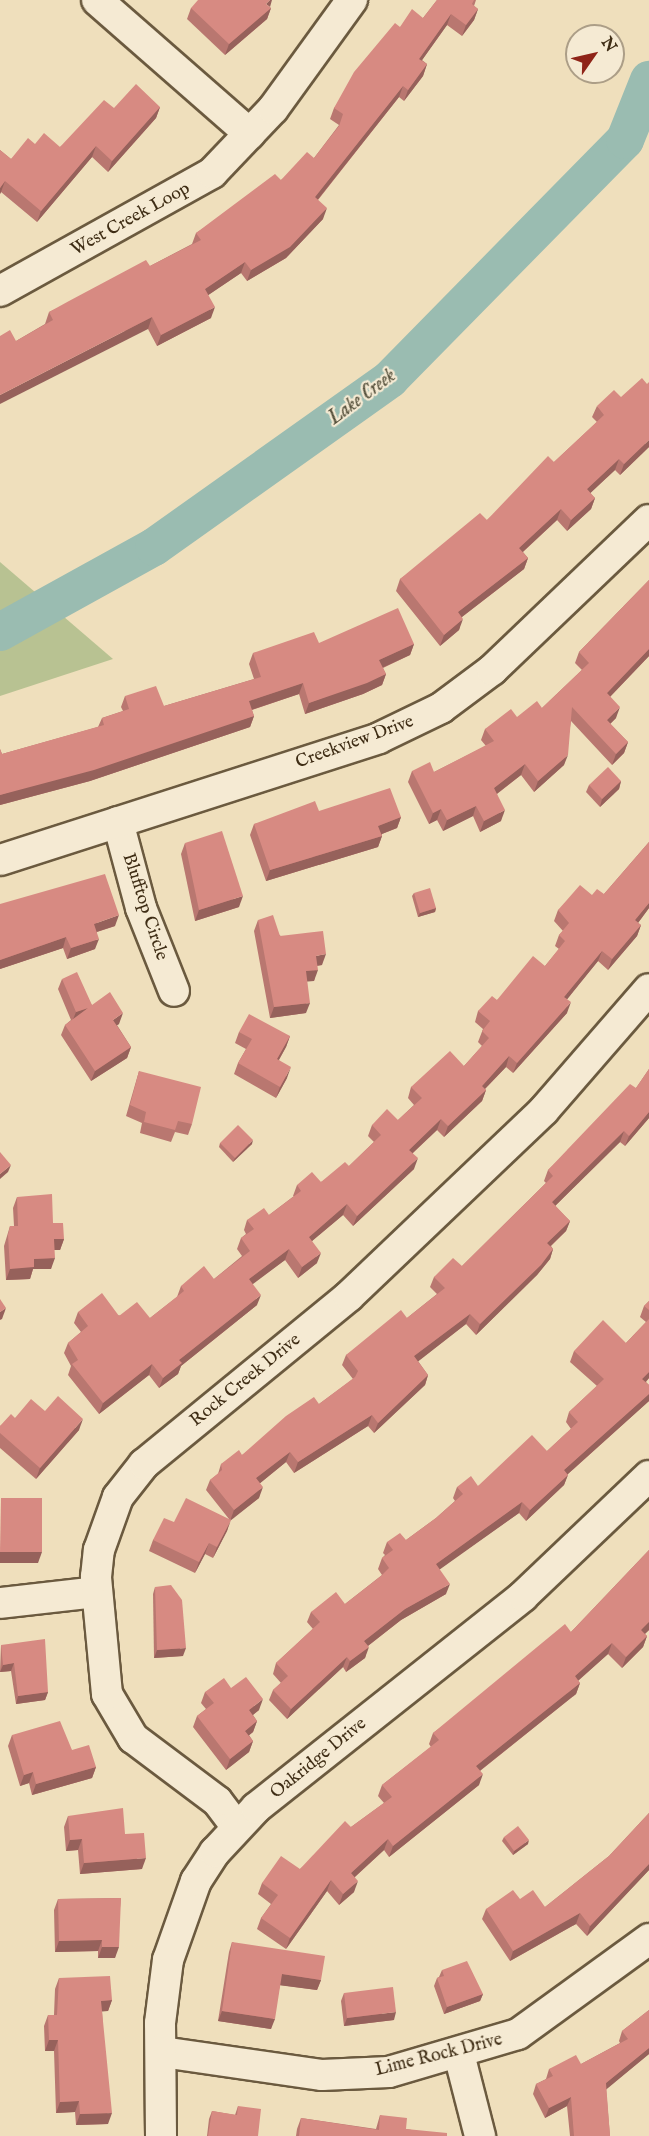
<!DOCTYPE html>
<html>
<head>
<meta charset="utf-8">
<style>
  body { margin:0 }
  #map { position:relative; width:649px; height:2136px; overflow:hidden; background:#efdfbc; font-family:"IM FELL English",serif }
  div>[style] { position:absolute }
  .green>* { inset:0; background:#b8c292 }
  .river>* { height:38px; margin:-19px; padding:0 19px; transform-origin:19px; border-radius:19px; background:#9abcb1 }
  .roads { filter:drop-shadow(2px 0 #6b5a3f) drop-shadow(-2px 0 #6b5a3f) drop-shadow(0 2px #6b5a3f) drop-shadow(0 -2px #6b5a3f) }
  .minor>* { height:30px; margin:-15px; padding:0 15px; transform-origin:15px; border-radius:15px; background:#f5ead3 }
  .wall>* { inset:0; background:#b97770 }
  .shaded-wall>* { inset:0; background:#96615b }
  .building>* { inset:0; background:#d78a82 }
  span { translate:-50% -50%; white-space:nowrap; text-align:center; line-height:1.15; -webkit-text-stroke:4.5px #f5ead3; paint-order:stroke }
  .street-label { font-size:18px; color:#3f2d15 }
  .water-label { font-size:20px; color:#56513c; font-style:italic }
  .north { position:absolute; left:565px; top:24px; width:60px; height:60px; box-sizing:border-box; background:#f5ead3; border:2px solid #ac9e87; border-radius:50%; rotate:56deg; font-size:16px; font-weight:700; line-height:24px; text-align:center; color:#3f2d15 }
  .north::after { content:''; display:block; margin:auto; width:21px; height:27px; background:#8f2418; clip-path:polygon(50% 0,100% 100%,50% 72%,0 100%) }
</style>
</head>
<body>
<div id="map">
  <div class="green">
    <i style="clip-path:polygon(0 562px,113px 659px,0 696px)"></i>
  </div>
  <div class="river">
    <i style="left:0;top:632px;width:176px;rotate:-28.9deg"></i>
    <i style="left:154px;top:547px;width:290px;rotate:-35.4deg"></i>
    <i style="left:390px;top:379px;width:335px;rotate:-45.5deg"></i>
    <i style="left:625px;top:140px;width:65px;rotate:-68.2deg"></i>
  </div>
  <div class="roads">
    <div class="minor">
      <i style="left:97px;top:0;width:203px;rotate:41.2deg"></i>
      <i style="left:0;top:291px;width:243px;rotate:-29.1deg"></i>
      <i style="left:212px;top:173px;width:88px;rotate:-46.4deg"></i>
      <i style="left:273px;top:109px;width:135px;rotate:-54.1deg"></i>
      <i style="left:118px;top:822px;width:89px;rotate:75deg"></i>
      <i style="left:141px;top:908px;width:89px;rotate:68.3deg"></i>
      <i style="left:0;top:860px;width:398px;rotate:-17.8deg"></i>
      <i style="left:379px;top:738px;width:69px;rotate:-25.8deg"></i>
      <i style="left:441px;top:708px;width:64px;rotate:-36.7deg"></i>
      <i style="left:492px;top:670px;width:217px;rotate:-43.7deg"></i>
      <i style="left:0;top:1603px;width:97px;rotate:-6.5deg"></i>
      <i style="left:236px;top:1826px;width:31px;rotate:-127deg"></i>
      <i style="left:217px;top:1801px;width:105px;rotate:-143.1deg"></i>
      <i style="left:133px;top:1738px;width:51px;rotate:-120.6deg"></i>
      <i style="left:107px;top:1694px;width:118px;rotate:-95.4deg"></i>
      <i style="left:96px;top:1577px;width:27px;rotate:-84deg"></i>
      <i style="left:99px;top:1550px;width:56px;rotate:-70.3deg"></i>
      <i style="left:118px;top:1497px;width:42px;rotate:-51.8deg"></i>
      <i style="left:144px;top:1464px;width:265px;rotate:-39.3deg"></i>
      <i style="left:349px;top:1296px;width:269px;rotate:-43.6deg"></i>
      <i style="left:544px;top:1110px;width:160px;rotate:-49deg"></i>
      <i style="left:162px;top:2052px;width:162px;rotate:8.2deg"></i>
      <i style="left:322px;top:2075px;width:67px;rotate:-2.6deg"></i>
      <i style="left:389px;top:2072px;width:134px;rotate:-16.4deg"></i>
      <i style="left:518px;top:2034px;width:162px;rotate:-35.9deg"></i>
      <i style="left:459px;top:2054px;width:85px;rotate:75.6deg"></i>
      <i style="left:161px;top:2136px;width:113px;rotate:-90.5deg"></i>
      <i style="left:160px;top:2023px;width:64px;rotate:-82.8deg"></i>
      <i style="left:168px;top:1960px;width:84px;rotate:-70.5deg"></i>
      <i style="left:196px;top:1881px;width:35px;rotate:-57deg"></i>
      <i style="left:215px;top:1852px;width:60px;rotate:-47deg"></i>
      <i style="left:256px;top:1808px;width:341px;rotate:-38.4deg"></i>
      <i style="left:523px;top:1596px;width:174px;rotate:-43.6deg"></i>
    </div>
  </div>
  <div class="wall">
    <i style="clip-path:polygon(437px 0,476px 0,474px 6px,478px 9px,474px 20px,462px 36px,447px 25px,422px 60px,427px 64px,423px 76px,404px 101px,399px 97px,318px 200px,323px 219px,286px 258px,247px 281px,241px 273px,208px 295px,211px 318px,157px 346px,148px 329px,16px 341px,45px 324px,49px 312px,150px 266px,192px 244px,196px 233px,281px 180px,314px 158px,339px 125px,330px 119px,334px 108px,400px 27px,423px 18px)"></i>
    <i style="clip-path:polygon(269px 7px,271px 8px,267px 19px,225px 55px,187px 19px,191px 8px)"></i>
    <i style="clip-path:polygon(160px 107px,156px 118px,108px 172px,92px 157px,37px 222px,1px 192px,0 194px,0 150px,11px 159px,35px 144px,60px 147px,114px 108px)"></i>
    <i style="clip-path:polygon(597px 406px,649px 447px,620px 475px,615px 470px,590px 493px,595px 498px,591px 509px,567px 531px,557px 520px,523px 552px,528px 558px,524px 569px,462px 617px,459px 630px,440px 646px,396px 591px,400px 579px,487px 520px,554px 462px,597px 422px,592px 417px)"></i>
    <i style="clip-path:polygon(649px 580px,649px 656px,610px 697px,616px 718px,610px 724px,628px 742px,624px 753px,612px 765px,571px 721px,564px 765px,534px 792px,521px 775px,497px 794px,501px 821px,480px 832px,473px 816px,443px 831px,437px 820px,429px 824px,408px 782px,412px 771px,434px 772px,486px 746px,481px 740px,485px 729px,542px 708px,582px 670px,575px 663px,579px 652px)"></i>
    <i style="clip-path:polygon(319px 643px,414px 644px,410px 655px,383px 668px,386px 674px,382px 685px,363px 694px,305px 714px,299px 694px,252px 710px,254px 716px,250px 727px,90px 781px,0 805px,0 749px,2px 754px,98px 727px,102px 718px,123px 711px,121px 707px,125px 696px,164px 706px,254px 679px,249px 664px,253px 653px)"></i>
    <i style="clip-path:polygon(621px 781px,619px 789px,600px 807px,586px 792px,589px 785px)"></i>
    <i style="clip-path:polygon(319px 811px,401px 817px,397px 828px,382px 834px,382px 836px,378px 847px,266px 881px,250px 835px,254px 824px)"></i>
    <i style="clip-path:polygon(649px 842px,649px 908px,638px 923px,641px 925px,637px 936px,608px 970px,598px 961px,567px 999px,567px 1013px,513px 1073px,506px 1067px,485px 1089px,486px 1090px,482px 1101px,444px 1137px,437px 1130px,413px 1153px,414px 1169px,353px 1226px,343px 1215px,312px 1241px,317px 1263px,298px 1278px,285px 1260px,252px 1284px,257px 1305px,181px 1366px,178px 1374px,159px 1388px,149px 1375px,99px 1414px,68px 1375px,71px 1366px,64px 1353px,68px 1343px,81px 1332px,74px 1323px,78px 1312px,150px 1318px,177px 1297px,181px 1286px,214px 1279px,242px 1256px,237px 1249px,241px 1238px,246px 1234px,244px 1230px,247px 1220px,269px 1215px,294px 1196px,293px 1196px,297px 1185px,321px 1182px,349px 1166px,374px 1142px,368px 1136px,372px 1125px,398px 1120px,414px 1105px,408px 1098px,411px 1087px,464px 1066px,482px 1046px,478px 1042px,483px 1029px,475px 1022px,478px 1011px,497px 1000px,545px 966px,559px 949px,555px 946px,559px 935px,563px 931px,554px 921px,558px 910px,592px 895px,604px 894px)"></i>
    <i style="clip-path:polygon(185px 843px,239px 907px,195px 921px,181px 854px)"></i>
    <i style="clip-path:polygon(414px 893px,436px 908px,435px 912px,418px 917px,412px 896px)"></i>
    <i style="clip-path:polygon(0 904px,115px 926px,97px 932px,95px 949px,67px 959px,63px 948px,0 969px)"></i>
    <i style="clip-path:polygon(258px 920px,322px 965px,317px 966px,314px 981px,307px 981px,306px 1013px,270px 1018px,254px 931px)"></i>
    <i style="clip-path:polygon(62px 979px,92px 1005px,119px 1024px,117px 1025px,131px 1047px,127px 1058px,91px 1081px,61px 1035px,65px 1025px,71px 1020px,58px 989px)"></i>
    <i style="clip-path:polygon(239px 1032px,290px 1036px,286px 1047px,279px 1060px,287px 1078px,276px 1098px,234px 1074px,238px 1063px,246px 1049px,235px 1043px)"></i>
    <i style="clip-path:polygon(649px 1069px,649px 1118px,625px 1146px,620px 1142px,555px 1206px,570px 1221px,566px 1231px,551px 1246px,553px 1249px,550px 1259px,537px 1275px,476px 1335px,466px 1324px,418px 1361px,428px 1375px,425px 1385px,374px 1433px,368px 1426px,294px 1473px,286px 1462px,260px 1483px,259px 1498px,230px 1520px,227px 1531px,213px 1558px,205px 1554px,195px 1573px,149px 1551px,153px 1540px,174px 1522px,229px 1519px,206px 1490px,210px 1480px,218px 1474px,221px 1464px,242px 1455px,319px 1404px,353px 1379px,342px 1365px,346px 1355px,407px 1318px,437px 1294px,430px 1287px,434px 1277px,462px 1266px,546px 1183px,544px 1181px,548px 1170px,636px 1088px)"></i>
    <i style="clip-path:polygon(139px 1071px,192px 1124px,188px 1135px,175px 1132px,171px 1142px,140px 1133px,142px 1123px,126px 1116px)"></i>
    <i style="clip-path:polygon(220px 1143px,252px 1144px,233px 1162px,219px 1147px)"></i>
    <i style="clip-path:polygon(17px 1197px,53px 1223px,64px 1239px,60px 1250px,54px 1250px,51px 1269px,33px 1269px,30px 1279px,6px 1280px,4px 1246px,10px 1226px,14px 1226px,13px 1208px)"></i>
    <i style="clip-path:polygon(649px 1301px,649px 1378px,646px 1382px,649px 1385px,649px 1401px,568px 1474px,564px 1485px,526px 1521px,519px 1513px,439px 1569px,446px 1594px,401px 1620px,368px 1646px,365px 1658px,346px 1672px,343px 1667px,287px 1719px,269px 1700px,273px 1690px,281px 1683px,273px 1674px,276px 1663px,313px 1629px,307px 1622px,311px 1612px,345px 1604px,382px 1575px,378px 1569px,382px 1558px,385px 1555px,383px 1553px,387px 1542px,406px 1540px,436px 1518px,455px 1501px,453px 1498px,457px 1487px,478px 1486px,547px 1451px,571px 1429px,566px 1422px,569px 1412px,597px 1386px,570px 1362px,574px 1351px,626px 1343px,646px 1322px,640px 1317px,644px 1306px)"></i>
    <i style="clip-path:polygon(45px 1411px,79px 1430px,36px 1479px,0 1448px,0 1426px,15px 1418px)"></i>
    <i style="clip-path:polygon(649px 1550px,649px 1630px,645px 1634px,647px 1636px,643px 1647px,622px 1668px,608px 1654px,578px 1681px,580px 1683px,576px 1694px,480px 1771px,479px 1785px,389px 1857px,384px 1850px,355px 1877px,354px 1892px,339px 1905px,327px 1891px,286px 1949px,257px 1929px,261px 1918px,271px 1904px,258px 1894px,262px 1883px,300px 1869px,351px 1827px,384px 1803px,378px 1796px,382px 1785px,431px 1747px,429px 1744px,433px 1733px,571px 1632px)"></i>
    <i style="clip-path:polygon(155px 1587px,183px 1656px,154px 1658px,153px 1594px)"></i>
    <i style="clip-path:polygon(1px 1645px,48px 1692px,45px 1700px,16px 1704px,11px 1671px,0 1672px)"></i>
    <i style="clip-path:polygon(231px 1688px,259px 1710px,253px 1715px,257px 1721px,253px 1732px,249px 1735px,253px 1741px,249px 1752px,226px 1770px,193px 1727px,197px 1716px,206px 1709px,201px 1703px,205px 1692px)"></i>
    <i style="clip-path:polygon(12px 1735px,72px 1750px,96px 1767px,92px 1778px,32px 1795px,29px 1783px,20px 1786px,8px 1746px)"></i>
    <i style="clip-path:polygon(649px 1813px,649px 1870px,587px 1936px,576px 1924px,510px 1961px,482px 1919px,486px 1909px,520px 1899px,545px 1907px,609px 1856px)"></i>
    <i style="clip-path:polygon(68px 1816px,125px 1834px,142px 1869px,80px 1874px,78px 1850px,66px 1851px,64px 1827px)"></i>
    <i style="clip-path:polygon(504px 1837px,528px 1844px,513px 1855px,502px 1841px)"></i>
    <i style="clip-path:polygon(121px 1898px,115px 1958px,98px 1958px,98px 1951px,55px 1952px,54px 1910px,58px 1899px)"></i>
    <i style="clip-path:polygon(232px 1942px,321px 1980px,317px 1990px,280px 1985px,271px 2029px,218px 2021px,229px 1952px)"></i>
    <i style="clip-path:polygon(442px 1970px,483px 1994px,480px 2001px,444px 2014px,434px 1986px,437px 1978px,439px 1977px)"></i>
    <i style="clip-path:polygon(59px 1978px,112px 2000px,108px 2011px,102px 2011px,108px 2124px,76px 2125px,75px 2112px,56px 2113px,54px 2051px,45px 2051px,44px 2026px,48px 2015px,54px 2015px,55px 1989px)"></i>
    <i style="clip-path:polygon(344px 1993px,394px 2020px,344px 2026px,341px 2001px)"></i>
    <i style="clip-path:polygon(649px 2010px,649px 2054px,606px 2089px,610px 2136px,570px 2136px,567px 2106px,545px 2118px,533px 2094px,536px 2084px,546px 2079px,549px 2069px,581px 2064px,620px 2043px,619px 2041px,622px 2031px)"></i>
    <i style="clip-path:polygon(238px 2106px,258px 2136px,207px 2136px,209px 2119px,212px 2111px,235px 2115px)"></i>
    <i style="clip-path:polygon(380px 2115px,406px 2129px,447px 2136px,296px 2136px,297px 2129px,301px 2118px,376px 2129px)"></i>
  </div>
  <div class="shaded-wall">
    <i style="clip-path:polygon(270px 0,272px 0,270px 7px,266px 4px)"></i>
    <i style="clip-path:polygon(271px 8px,267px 19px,225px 55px,229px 44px)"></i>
    <i style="clip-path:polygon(478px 9px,474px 20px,462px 36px,466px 25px)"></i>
    <i style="clip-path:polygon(451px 14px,447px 25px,415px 70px,419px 59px)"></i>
    <i style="clip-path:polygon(427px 64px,423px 76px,404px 101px,408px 90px)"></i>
    <i style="clip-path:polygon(403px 86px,399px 97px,311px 208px,315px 197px)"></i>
    <i style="clip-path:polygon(160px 107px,156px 118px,108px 172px,112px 161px)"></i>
    <i style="clip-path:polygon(96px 146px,92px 157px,37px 222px,41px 211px)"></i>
    <i style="clip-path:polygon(5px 181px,1px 192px,0 194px,0 188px)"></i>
    <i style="clip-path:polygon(327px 208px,323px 219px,286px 258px,247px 281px,251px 270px)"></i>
    <i style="clip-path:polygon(245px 262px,241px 273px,201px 300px,205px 289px)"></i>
    <i style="clip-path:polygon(215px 307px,211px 318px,157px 346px,161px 335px)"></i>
    <i style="clip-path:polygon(152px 317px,148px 329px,0 404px,0 395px)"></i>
    <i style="clip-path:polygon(649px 440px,649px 447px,620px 475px,624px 464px)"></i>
    <i style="clip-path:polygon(619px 459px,615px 470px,583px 500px,587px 489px)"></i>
    <i style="clip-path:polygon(595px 498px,591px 509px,567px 531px,571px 520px)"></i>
    <i style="clip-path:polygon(561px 509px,557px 520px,515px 559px,519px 548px)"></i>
    <i style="clip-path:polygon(528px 558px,524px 569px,454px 623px,458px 612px)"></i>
    <i style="clip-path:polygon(463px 619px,459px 630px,440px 646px,444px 635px)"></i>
    <i style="clip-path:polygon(414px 644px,410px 655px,375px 671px,379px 660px)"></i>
    <i style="clip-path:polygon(649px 649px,649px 656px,603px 704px,607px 693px)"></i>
    <i style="clip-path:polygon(386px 674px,382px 685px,363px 694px,305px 714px,309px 703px)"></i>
    <i style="clip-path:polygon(303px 683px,299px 694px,245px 712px,249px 701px)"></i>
    <i style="clip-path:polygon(620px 707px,616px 718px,603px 731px,607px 720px)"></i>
    <i style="clip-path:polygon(254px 716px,250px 727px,90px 781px,0 805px,0 795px)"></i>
    <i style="clip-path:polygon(628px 742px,624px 753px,612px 765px,616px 754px)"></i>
    <i style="clip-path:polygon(568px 755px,564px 765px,534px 792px,538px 781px)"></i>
    <i style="clip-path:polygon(525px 764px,521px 775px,490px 799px,494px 788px)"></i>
    <i style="clip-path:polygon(621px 781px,619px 789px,600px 807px,602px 799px)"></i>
    <i style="clip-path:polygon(476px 806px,473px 816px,443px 831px,447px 820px)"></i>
    <i style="clip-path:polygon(441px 809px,437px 820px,429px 824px,433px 813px)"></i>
    <i style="clip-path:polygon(505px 810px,501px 821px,480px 832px,484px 821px)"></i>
    <i style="clip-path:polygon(401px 817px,397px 828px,374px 837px,378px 826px)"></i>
    <i style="clip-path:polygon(382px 836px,378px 847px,266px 881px,270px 870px)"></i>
    <i style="clip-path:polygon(243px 896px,239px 907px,195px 921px,199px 910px)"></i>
    <i style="clip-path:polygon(649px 903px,649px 908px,632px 931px,635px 920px)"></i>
    <i style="clip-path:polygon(436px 908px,435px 912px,418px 917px,420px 913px)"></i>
    <i style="clip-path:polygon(119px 915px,115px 926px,90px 934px,94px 924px)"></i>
    <i style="clip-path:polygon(641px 925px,637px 936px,608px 970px,612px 959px)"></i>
    <i style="clip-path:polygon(66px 937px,63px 948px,0 969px,0 960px)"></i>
    <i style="clip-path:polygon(99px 939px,95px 949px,67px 959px,71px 948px)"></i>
    <i style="clip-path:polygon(602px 951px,598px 961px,561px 1007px,564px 997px)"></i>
    <i style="clip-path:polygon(326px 954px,322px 965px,312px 966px,316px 956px)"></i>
    <i style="clip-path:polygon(318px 970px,314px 981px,302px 982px,306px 971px)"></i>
    <i style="clip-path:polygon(571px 1002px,567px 1013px,513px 1073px,517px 1063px)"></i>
    <i style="clip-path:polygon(310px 1003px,306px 1013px,270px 1018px,274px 1007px)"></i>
    <i style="clip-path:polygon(88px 1008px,72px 1022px,76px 1012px)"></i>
    <i style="clip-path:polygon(123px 1013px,119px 1024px,109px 1030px,113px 1020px)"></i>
    <i style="clip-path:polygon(290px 1036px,286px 1047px,273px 1070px,277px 1059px)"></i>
    <i style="clip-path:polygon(131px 1047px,127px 1058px,91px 1081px,95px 1071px)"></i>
    <i style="clip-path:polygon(509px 1056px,506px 1067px,478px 1096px,482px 1086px)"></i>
    <i style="clip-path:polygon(291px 1067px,287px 1078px,276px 1098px,280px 1087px)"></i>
    <i style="clip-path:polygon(486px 1090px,482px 1101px,444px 1137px,448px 1126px)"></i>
    <i style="clip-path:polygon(649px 1112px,649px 1118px,625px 1146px,629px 1136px)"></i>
    <i style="clip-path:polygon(441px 1119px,437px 1130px,405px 1160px,409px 1150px)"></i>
    <i style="clip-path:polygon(624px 1131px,620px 1142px,548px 1213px,552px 1202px)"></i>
    <i style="clip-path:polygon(253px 1140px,252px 1144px,233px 1162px,235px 1158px)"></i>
    <i style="clip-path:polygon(418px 1158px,414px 1169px,353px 1226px,357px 1216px)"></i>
    <i style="clip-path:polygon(11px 1165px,8px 1172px,0 1179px,0 1174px)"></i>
    <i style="clip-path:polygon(347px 1204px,343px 1215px,305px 1247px,309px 1237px)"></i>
    <i style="clip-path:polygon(570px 1221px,566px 1231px,543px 1253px,547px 1243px)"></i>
    <i style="clip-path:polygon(54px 1239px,64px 1239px,60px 1250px,50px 1250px)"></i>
    <i style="clip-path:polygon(289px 1249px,285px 1260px,245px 1290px,249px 1279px)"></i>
    <i style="clip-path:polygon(553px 1249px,550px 1259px,537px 1275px,476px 1335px,480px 1324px)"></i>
    <i style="clip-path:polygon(321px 1253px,317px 1263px,298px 1278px,302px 1267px)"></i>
    <i style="clip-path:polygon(55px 1258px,51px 1269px,33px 1269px,30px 1279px,6px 1280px,10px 1269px,34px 1259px)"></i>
    <i style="clip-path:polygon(261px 1295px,257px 1305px,181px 1366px,178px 1374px,159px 1388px,163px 1378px,179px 1360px)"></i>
    <i style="clip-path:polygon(6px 1308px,2px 1319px,0 1320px,0 1312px)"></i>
    <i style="clip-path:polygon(470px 1314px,466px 1324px,411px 1367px,414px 1356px)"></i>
    <i style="clip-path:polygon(152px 1364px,149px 1375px,99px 1414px,103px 1403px)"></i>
    <i style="clip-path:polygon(649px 1372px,649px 1378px,639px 1389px,642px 1379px)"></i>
    <i style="clip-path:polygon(428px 1375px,425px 1385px,374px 1433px,378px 1423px)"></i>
    <i style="clip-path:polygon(649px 1394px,649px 1401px,560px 1481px,564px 1470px)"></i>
    <i style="clip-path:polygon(372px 1415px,368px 1426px,294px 1473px,298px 1462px)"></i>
    <i style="clip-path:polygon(83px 1419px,79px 1430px,36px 1479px,40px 1468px)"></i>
    <i style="clip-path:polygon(290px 1452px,286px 1462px,253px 1489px,256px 1478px)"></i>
    <i style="clip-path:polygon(568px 1475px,564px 1485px,526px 1521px,530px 1510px)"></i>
    <i style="clip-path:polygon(263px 1487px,259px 1498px,230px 1521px,234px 1510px)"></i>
    <i style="clip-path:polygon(522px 1502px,519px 1513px,432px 1575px,436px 1564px)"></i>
    <i style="clip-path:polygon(231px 1520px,227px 1531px,213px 1558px,217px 1547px)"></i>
    <i style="clip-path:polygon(209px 1543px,205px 1554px,195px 1573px,199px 1562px)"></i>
    <i style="clip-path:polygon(0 1552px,42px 1552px,38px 1563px,0 1563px)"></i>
    <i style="clip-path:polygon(450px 1584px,446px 1594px,401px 1620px,360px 1652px,364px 1641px,405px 1609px)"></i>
    <i style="clip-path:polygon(649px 1619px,649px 1630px,637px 1641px,641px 1630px)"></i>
    <i style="clip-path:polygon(647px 1636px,643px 1647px,622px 1668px,626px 1657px)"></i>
    <i style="clip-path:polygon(612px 1643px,608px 1654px,571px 1687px,575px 1676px)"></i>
    <i style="clip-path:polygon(369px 1647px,365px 1658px,346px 1672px,350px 1661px)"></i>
    <i style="clip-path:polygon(186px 1648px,183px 1656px,154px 1658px,157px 1650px)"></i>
    <i style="clip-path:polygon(347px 1657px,343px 1667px,287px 1719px,291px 1709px)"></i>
    <i style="clip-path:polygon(14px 1663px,11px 1671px,0 1672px,3px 1665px)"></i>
    <i style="clip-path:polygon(580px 1683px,576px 1694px,472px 1777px,476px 1766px)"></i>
    <i style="clip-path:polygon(48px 1692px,45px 1700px,16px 1704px,18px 1696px)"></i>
    <i style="clip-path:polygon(263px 1699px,259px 1710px,245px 1721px,249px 1710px)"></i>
    <i style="clip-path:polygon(257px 1721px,253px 1732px,241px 1742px,245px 1731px)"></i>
    <i style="clip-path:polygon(253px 1741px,249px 1752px,226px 1770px,230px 1759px)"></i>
    <i style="clip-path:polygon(96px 1767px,92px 1778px,32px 1795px,36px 1784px)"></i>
    <i style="clip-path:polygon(33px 1772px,29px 1783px,20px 1786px,24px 1775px)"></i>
    <i style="clip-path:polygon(483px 1774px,479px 1785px,389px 1857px,393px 1846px)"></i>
    <i style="clip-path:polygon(82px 1839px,78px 1850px,66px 1851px,70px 1840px)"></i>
    <i style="clip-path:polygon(388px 1839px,384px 1850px,347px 1884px,351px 1873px)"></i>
    <i style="clip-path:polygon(529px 1840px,528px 1844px,513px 1855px,514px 1851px)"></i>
    <i style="clip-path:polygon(146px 1858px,142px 1869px,80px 1874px,84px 1863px)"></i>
    <i style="clip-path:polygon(649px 1864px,649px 1870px,587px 1936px,590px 1926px)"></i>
    <i style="clip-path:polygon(331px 1880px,327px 1891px,286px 1949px,290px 1938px)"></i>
    <i style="clip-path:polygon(358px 1881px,354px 1892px,339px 1905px,343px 1894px)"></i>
    <i style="clip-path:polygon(580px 1913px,576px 1924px,510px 1961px,513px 1951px)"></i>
    <i style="clip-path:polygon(102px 1940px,98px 1951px,55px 1952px,59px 1941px)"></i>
    <i style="clip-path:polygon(102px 1947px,119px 1947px,115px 1958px,98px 1958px)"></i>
    <i style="clip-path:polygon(282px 1974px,321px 1980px,317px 1990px,278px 1985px)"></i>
    <i style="clip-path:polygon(483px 1994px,480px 2001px,444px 2014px,447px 2007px)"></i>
    <i style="clip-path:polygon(112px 2000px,108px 2011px,97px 2012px,101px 2001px)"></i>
    <i style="clip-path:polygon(222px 2011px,275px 2019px,271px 2029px,218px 2021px)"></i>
    <i style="clip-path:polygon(396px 2012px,394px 2020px,344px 2026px,347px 2018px)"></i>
    <i style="clip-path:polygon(49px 2040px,58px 2040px,54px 2051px,45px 2051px)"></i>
    <i style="clip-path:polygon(649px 2048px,649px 2054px,602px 2093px,606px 2083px)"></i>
    <i style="clip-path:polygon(571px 2097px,567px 2106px,545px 2118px,549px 2108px)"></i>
    <i style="clip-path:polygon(79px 2101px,75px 2112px,56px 2113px,60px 2102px)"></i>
    <i style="clip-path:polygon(112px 2113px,108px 2124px,76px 2125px,80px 2114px)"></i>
  </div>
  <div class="building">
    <i style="clip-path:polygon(198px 0,270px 0,266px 4px,271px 8px,229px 44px,191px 8px)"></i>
    <i style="clip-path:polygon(437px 0,474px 0,472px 4px,478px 9px,466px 25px,451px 14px,419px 59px,427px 64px,408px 90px,403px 86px,315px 197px,327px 208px,290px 247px,251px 270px,245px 262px,205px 289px,215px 307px,161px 335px,152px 317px,0 395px,0 336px,10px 330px,16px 341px,53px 320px,49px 312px,69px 301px,146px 260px,150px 266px,201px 240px,196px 233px,275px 174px,281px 180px,307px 152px,314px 158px,339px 126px,343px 114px,334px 108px,354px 72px,395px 23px,400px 27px,412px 9px,423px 18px)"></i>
    <i style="clip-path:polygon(136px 84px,160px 107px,112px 161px,96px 146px,41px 211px,5px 181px,0 188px,0 150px,11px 159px,28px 138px,35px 144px,44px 133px,60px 147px,104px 100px,114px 108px)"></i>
    <i style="clip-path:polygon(642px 378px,647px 384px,649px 382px,649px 440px,624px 464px,619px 459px,587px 489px,595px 498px,571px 520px,561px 509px,519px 548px,528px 558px,458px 612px,463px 619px,444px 635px,400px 579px,480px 513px,487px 520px,548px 456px,554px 462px,604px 415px,597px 406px,614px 390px,621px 397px)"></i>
    <i style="clip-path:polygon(649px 580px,649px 649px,607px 693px,620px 707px,607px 720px,628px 742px,616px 754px,572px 707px,568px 755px,538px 781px,525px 764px,494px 788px,505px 810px,484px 821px,476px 806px,447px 820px,441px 809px,433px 813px,412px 771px,430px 762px,434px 772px,494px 741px,485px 729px,511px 709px,517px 717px,537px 701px,542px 708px,589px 663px,579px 652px)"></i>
    <i style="clip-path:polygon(398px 608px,414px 644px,379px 660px,386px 674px,367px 683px,309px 703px,303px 683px,249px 701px,254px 716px,94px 770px,0 795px,0 749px,2px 754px,104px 725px,102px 718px,129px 709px,125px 696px,156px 686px,164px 706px,261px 677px,253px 653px,314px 632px,319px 643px)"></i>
    <i style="clip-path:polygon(608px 767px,621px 781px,602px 799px,589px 785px)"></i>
    <i style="clip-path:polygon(390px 788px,401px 817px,378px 826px,382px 836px,270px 870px,254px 824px,315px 801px,319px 811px)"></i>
    <i style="clip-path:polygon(222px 831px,243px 896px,199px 910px,185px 843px)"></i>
    <i style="clip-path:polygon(649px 842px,649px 903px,635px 920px,641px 925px,612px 959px,602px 951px,564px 997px,571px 1002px,517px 1063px,509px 1056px,482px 1086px,486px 1090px,448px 1126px,441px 1119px,409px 1150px,418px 1158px,357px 1216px,347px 1204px,309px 1237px,321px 1253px,302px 1267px,289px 1249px,249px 1279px,261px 1295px,179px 1360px,182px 1363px,163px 1378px,152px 1364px,103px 1403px,72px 1364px,78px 1360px,68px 1343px,88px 1326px,78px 1312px,102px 1293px,119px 1316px,137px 1302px,150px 1318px,184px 1291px,181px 1286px,204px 1266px,214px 1279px,250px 1251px,241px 1238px,254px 1229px,247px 1220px,264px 1208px,269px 1215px,301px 1191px,297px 1185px,312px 1172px,321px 1182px,345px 1162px,349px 1166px,381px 1135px,372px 1125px,387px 1109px,398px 1120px,422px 1098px,411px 1087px,450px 1051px,464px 1066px,489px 1038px,482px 1031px,490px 1021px,478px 1011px,492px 996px,497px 1000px,533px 956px,545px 966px,565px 941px,559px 935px,569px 923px,558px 910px,580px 885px,592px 895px,597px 889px,604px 894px)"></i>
    <i style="clip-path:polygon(105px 874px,119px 915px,94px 924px,99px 939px,71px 948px,66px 937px,0 960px,0 904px)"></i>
    <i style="clip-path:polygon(430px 888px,436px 908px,420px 913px,414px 893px)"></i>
    <i style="clip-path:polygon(273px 915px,280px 936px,323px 931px,326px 954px,316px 956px,318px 970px,306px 971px,310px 1003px,274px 1007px,258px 920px)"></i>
    <i style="clip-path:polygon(77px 972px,92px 1005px,110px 992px,123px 1013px,113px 1020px,131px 1047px,95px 1071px,65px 1025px,88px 1008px,76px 1012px,62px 979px)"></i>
    <i style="clip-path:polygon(249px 1014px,290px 1036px,277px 1059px,291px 1067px,280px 1087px,238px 1063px,252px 1039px,239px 1032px)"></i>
    <i style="clip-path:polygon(649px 1069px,649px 1112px,629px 1136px,624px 1131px,552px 1202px,570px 1221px,547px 1243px,553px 1249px,541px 1265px,480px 1324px,470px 1314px,414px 1356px,428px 1375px,378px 1423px,372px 1415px,298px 1462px,290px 1452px,256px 1478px,263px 1487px,234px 1510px,210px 1480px,222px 1470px,221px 1464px,239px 1450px,242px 1455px,286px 1416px,314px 1397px,319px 1404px,355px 1377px,358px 1371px,346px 1355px,401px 1310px,407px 1318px,445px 1288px,434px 1277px,453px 1258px,462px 1266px,553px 1176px,548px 1170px,630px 1084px,636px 1088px)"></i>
    <i style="clip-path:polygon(139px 1071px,201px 1087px,192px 1124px,178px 1121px,175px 1130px,144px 1122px,146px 1112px,130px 1105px)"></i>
    <i style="clip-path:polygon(238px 1125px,253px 1140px,235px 1158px,220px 1143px)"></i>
    <i style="clip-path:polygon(0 1152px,11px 1165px,0 1174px)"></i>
    <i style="clip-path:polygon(52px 1194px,53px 1223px,63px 1223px,64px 1239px,54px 1239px,55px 1258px,34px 1259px,34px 1267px,10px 1269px,8px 1235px,10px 1226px,18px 1226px,17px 1197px)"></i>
    <i style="clip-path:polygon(0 1299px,6px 1308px,0 1312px)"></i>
    <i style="clip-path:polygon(649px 1301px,649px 1310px,644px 1306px)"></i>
    <i style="clip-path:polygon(649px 1319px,649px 1372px,642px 1379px,649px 1385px,649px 1394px,564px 1470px,568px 1475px,530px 1510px,522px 1502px,436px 1564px,450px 1584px,405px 1609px,364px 1641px,369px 1647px,350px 1661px,347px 1657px,291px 1709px,273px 1690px,288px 1676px,276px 1663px,320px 1622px,311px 1612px,336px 1592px,345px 1604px,381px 1576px,389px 1568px,382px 1558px,393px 1550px,387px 1542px,400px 1533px,406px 1540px,436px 1518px,463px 1494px,457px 1487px,471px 1476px,478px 1486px,532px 1435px,547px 1451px,578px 1422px,569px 1412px,604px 1379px,574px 1351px,603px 1320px,626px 1343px)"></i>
    <i style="clip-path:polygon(58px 1396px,83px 1419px,40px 1468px,0 1433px,0 1426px,11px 1414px,15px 1418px,31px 1399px,45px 1411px)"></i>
    <i style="clip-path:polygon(1px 1498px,42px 1498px,42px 1552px,0 1552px)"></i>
    <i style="clip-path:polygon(186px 1498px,231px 1520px,217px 1547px,209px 1543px,199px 1562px,153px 1540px,164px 1518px,174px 1522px)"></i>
    <i style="clip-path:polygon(649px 1550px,649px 1622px,641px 1630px,647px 1636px,626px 1657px,612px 1643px,575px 1676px,580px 1683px,476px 1766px,483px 1774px,393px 1846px,388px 1839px,351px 1873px,358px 1881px,343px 1894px,331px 1880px,290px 1938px,261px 1918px,278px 1895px,262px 1883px,281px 1856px,300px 1869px,345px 1821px,351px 1827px,392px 1797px,382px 1785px,439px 1740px,433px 1733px,565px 1624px,571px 1632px)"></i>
    <i style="clip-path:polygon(171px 1585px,182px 1600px,186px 1648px,157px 1650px,155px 1587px)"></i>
    <i style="clip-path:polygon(45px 1639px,48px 1692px,18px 1696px,14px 1663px,3px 1665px,1px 1645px)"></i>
    <i style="clip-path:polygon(246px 1677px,263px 1699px,249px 1710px,257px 1721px,245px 1731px,253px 1741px,230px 1759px,197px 1716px,214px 1703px,205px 1692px,224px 1678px,231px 1688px)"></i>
    <i style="clip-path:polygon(60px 1721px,72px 1750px,89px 1745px,96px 1767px,36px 1784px,33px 1772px,24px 1775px,12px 1735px)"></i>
    <i style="clip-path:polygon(123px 1808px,125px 1834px,144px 1833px,146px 1858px,84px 1863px,82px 1839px,70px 1840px,68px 1816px)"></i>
    <i style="clip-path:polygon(649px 1813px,649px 1864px,590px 1926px,580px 1913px,513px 1951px,486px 1909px,513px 1890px,520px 1899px,533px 1890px,545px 1907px,609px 1856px)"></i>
    <i style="clip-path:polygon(518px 1826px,529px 1840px,514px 1851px,504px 1837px)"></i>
    <i style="clip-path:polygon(121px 1898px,119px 1947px,102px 1947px,102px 1940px,59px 1941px,58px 1899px)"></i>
    <i style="clip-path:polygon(232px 1942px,325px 1956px,321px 1980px,282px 1974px,275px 2019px,222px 2011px)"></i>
    <i style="clip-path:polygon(467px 1961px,483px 1994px,447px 2007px,437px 1978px,444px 1976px,442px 1970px)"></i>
    <i style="clip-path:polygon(110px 1976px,112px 2000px,101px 2001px,112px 2113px,80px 2114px,79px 2101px,60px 2102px,58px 2040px,49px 2040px,48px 2015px,57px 2015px,59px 1978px)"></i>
    <i style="clip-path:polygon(393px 1987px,396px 2012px,347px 2018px,344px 1993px)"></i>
    <i style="clip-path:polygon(649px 2010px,649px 2048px,606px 2083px,610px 2136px,574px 2136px,571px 2097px,549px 2108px,536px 2084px,553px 2076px,549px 2069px,576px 2055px,581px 2064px,628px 2039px,622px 2031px)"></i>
    <i style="clip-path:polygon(238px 2106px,261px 2109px,258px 2136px,208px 2136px,212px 2111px,237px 2115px)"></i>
    <i style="clip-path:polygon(380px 2115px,407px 2118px,406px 2129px,447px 2133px,447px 2136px,299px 2136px,301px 2118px,379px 2130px)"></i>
  </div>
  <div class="street-label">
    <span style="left:131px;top:220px;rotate:-29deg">West Creek Loop</span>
    <span style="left:355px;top:743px;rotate:-20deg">Creekview Drive</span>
    <span style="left:144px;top:907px;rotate:72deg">Blufftop Circle</span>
    <span style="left:246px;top:1381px;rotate:-39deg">Rock Creek Drive</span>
    <span style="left:319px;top:1759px;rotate:-39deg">Oakridge Drive</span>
    <span style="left:439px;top:2056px;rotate:-14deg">Lime Rock Drive</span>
  </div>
  <div class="water-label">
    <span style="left:362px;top:397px;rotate:-37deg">Lake Creek</span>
  </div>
  <div class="north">N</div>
</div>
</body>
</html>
